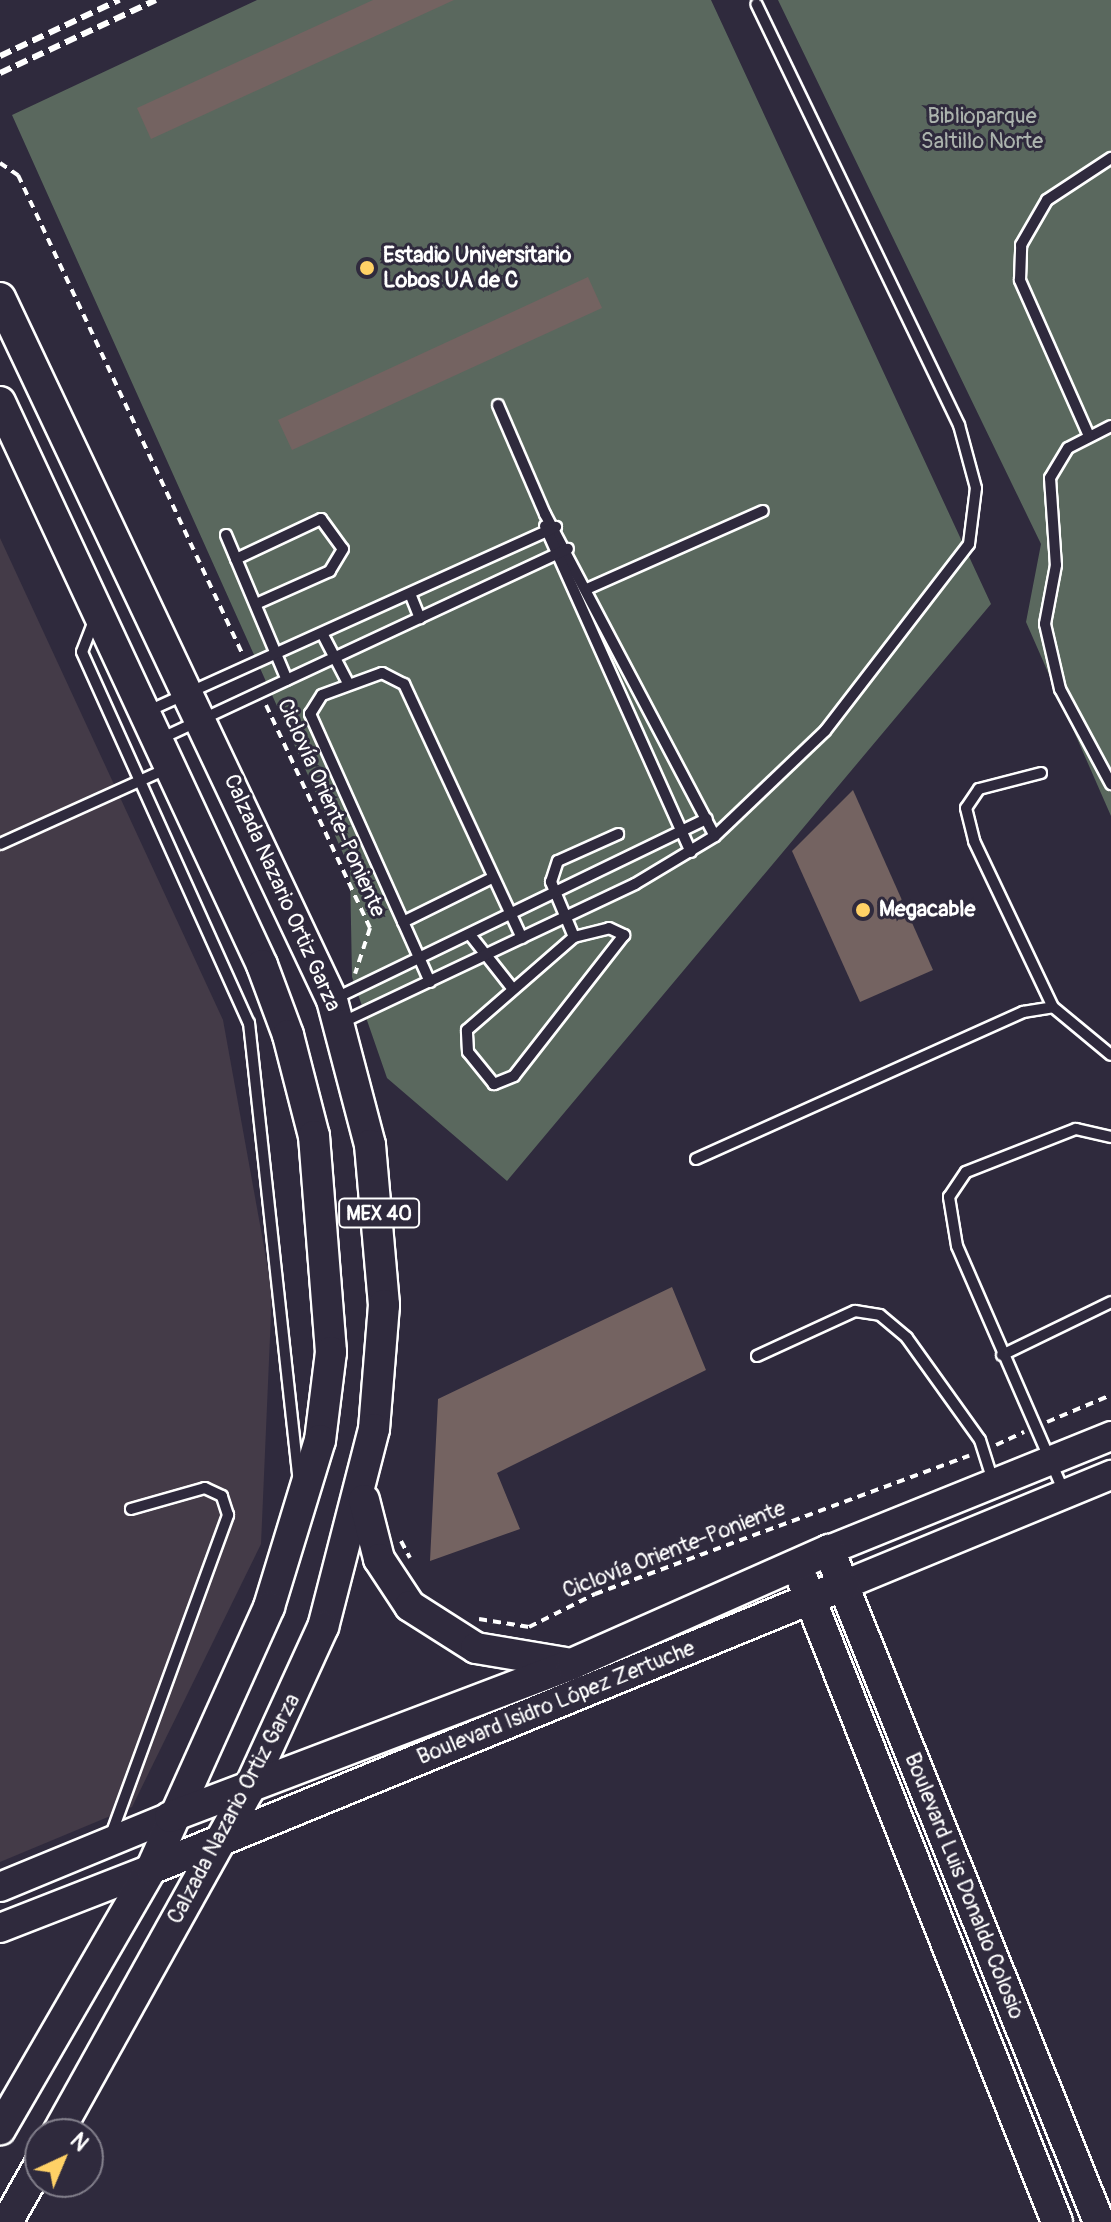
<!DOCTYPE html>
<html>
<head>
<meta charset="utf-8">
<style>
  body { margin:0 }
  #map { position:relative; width:1111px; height:2222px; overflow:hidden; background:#2f2a3d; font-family:Pangolin,sans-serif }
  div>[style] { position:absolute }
  .built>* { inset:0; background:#443b48 }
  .green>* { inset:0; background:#5a685e }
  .building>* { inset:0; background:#746361 }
  .path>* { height:4px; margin-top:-2px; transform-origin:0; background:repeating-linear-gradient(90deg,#fff 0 8px,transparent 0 14px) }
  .roads { filter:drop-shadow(2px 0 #fff) drop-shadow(-2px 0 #fff) drop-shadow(0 2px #fff) drop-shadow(0 -2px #fff) }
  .lane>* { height:10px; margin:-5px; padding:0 5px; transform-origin:5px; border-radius:5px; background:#2f2a3d }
  .secondary>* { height:28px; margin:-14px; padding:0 14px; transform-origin:14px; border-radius:14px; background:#2f2a3d }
  .primary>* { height:30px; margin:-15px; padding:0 15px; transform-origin:15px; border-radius:15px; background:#2f2a3d }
  .rail>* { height:6px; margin-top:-3px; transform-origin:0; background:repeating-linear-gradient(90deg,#fff 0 12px,transparent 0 18px) }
  .dots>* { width:22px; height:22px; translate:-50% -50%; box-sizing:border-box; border:4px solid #2f2a3d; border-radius:50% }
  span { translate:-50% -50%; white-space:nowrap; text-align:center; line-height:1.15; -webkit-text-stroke:6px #2f2a3d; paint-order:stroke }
  .shield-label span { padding:2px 6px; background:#2f2a3d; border:2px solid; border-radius:6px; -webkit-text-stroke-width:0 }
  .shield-label { font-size:20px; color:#fff; font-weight:700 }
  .park-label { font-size:22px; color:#acb4ae }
  .poi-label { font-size:22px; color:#fff; font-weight:700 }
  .left { translate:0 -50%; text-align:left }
  .street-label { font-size:22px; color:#fff }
  .north { position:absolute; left:24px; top:2118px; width:80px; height:80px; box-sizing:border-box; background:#2f2a3d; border:2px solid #827f8b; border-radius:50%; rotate:44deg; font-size:22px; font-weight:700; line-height:32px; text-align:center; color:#fff }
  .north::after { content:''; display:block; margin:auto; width:28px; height:36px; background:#ffd166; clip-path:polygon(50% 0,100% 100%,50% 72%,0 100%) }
</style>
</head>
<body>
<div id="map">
  <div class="built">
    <i style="clip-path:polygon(0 538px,223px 1020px,272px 1291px,261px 1544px,132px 1807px,0 1862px)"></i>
  </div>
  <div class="green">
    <i style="clip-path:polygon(257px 0,711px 0,991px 604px,507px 1181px,387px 1078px,352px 977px,350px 869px,12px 115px)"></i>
    <i style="clip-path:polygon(778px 0,1111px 0,1111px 816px,1026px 622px,1041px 544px)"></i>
  </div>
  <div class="building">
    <i style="clip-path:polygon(373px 0,454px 0,151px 139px,137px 108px)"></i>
    <i style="clip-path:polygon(588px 277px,602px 308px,292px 450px,278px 420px)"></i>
    <i style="clip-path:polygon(853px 790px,933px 970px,860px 1002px,792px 851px)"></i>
    <i style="clip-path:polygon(672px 1287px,706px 1370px,497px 1473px,520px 1529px,430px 1561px,438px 1399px)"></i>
  </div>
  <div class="path">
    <i style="left:0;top:163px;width:22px;rotate:34deg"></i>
    <i style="left:18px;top:175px;width:528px;rotate:64.89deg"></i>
    <i style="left:266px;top:705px;width:246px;rotate:65deg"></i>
    <i style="left:370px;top:928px;width:48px;rotate:108.1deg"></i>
    <i style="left:1047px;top:1422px;width:69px;rotate:-22.9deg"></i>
    <i style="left:996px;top:1445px;width:31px;rotate:-25deg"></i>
    <i style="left:401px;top:1541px;width:19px;rotate:62deg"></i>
    <i style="left:479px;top:1619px;width:51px;rotate:9.1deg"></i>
    <i style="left:529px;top:1627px;width:74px;rotate:-26.6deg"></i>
    <i style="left:595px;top:1594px;width:399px;rotate:-20.3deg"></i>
  </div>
  <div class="roads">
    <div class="lane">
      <i style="left:498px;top:405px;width:119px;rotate:66.7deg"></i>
      <i style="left:545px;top:514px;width:364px;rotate:62.2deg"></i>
      <i style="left:1111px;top:426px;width:48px;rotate:152.9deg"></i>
      <i style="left:1068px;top:448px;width:35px;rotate:121deg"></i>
      <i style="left:1050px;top:478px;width:87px;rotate:86.1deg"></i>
      <i style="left:1056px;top:565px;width:60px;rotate:100.6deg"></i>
      <i style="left:1045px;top:624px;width:67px;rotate:77deg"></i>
      <i style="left:1060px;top:689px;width:108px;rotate:61.8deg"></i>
      <i style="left:1089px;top:436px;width:171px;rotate:-113.9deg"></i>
      <i style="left:1020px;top:280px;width:35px;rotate:-88deg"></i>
      <i style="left:1021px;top:245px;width:52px;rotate:-60deg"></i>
      <i style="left:1047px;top:200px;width:77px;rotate:-33.3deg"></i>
      <i style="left:545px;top:526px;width:357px;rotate:65.9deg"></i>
      <i style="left:226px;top:535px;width:157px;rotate:67.2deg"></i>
      <i style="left:236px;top:559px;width:94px;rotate:-25.2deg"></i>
      <i style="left:321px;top:519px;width:37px;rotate:54deg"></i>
      <i style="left:343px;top:549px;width:26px;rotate:121deg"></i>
      <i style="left:330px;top:571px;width:81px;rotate:156deg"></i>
      <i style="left:589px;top:588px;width:190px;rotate:-23.9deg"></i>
      <i style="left:411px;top:596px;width:24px;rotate:68deg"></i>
      <i style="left:95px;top:618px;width:36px;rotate:111deg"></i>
      <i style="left:82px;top:652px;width:407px;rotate:65.8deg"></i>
      <i style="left:249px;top:1023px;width:457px;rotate:83.8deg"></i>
      <i style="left:323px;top:635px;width:54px;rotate:62.5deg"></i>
      <i style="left:146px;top:712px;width:450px;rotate:-24.3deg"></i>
      <i style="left:160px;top:739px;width:450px;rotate:-25deg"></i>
      <i style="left:1041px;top:773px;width:64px;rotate:165.5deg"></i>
      <i style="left:979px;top:789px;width:23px;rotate:124deg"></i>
      <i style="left:966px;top:808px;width:34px;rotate:76deg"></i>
      <i style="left:974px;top:841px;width:184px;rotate:64.6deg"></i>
      <i style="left:0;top:844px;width:182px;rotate:-24.3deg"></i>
      <i style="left:403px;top:922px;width:99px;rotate:-26.3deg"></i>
      <i style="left:471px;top:936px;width:66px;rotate:51.7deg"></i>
      <i style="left:574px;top:937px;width:36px;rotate:-14deg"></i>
      <i style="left:609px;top:928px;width:17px;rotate:25deg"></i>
      <i style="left:624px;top:935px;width:179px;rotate:128deg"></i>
      <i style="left:514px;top:1076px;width:22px;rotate:158deg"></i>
      <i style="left:494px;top:1084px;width:41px;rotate:-129.1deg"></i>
      <i style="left:468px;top:1052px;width:22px;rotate:-93deg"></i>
      <i style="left:467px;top:1030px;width:142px;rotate:-41deg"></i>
      <i style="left:574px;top:937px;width:60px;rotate:-112.7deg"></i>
      <i style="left:551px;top:882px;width:22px;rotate:-72deg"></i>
      <i style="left:558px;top:861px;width:66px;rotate:-24.2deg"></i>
      <i style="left:430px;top:982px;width:294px;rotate:-114.1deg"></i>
      <i style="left:310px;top:714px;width:22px;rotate:-58deg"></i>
      <i style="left:322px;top:695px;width:64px;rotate:-20.1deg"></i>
      <i style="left:382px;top:673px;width:25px;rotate:27deg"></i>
      <i style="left:404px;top:684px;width:280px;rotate:65.1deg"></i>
      <i style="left:334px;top:999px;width:414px;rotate:-25.8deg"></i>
      <i style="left:341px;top:1023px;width:325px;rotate:-25.3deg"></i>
      <i style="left:635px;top:884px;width:93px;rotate:-31deg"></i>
      <i style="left:715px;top:836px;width:152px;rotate:-43.7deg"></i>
      <i style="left:825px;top:731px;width:236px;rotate:-52.4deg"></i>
      <i style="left:969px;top:544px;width:56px;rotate:-82.9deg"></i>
      <i style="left:976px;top:488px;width:65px;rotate:-105.1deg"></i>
      <i style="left:959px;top:425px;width:467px;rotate:-115.7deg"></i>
      <i style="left:696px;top:1159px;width:359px;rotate:-24.2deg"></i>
      <i style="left:1023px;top:1012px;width:30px;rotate:-9deg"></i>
      <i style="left:1053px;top:1007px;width:75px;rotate:39.6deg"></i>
      <i style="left:1002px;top:1355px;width:121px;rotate:-25.9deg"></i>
      <i style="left:757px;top:1356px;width:108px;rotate:-24.7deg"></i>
      <i style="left:855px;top:1311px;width:25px;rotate:9deg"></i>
      <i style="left:880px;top:1315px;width:35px;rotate:40deg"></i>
      <i style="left:907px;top:1338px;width:125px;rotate:54.4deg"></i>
      <i style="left:980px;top:1440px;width:43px;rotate:72.4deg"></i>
      <i style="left:1064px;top:1492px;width:268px;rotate:-113.5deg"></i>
      <i style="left:957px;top:1246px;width:50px;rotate:-99.3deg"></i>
      <i style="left:949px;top:1197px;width:30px;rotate:-56deg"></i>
      <i style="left:966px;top:1172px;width:118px;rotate:-21.4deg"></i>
      <i style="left:1076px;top:1129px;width:36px;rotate:13deg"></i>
      <i style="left:111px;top:1835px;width:341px;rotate:-69.9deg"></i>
      <i style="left:228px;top:1515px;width:20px;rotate:-108deg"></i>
      <i style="left:222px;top:1496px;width:19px;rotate:-155deg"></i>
      <i style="left:205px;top:1488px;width:77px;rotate:164.2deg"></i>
    </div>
    <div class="secondary">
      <i style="left:829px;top:1550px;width:304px;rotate:-22deg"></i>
      <i style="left:844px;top:1585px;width:289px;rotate:-22.4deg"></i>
      <i style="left:0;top:1887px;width:184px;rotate:-22.4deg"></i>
      <i style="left:0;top:1928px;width:162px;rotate:-21.3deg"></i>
    </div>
    <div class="primary">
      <i style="left:0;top:298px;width:777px;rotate:64.69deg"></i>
      <i style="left:332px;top:1000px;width:150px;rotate:75.3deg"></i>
      <i style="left:370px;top:1145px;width:161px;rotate:85deg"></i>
      <i style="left:384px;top:1305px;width:124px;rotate:94.6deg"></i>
      <i style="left:374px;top:1429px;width:204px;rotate:104.4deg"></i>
      <i style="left:323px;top:1627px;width:180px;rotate:114.6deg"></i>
      <i style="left:248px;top:1791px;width:393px;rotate:119.1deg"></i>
      <i style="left:0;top:402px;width:621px;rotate:65.04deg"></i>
      <i style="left:262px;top:965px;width:75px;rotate:69.6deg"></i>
      <i style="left:288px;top:1035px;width:104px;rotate:75.6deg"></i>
      <i style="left:314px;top:1136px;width:217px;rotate:85.5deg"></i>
      <i style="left:331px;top:1352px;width:89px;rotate:97.1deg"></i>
      <i style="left:320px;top:1440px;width:175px;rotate:107deg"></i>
      <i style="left:269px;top:1607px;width:287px;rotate:114.2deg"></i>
      <i style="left:151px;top:1869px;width:301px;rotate:120.1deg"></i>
      <i style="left:364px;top:1500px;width:61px;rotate:75.7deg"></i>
      <i style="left:379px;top:1559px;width:56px;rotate:56.6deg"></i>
      <i style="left:410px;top:1606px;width:78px;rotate:32.5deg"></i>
      <i style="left:476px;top:1648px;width:91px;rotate:9.5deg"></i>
      <i style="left:803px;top:1581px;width:689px;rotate:68.38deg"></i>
      <i style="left:170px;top:1817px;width:430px;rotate:-20.8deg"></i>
      <i style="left:572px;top:1664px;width:281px;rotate:-23.9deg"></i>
      <i style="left:829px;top:1550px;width:724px;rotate:68.11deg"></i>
      <i style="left:151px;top:1869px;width:749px;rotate:-22.28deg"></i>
      <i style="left:7px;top:2222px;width:67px;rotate:-60.4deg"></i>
    </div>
  </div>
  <div class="rail">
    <i style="left:0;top:56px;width:132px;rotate:-25.2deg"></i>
    <i style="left:0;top:73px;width:172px;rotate:-25.1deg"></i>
  </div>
  <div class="dots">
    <i style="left:367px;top:268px;background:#ffd166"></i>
    <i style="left:863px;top:910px;background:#ffd166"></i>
  </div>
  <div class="shield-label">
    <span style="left:379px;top:1213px">MEX 40</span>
  </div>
  <div class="park-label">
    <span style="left:982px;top:129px">Biblioparque<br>Saltillo Norte</span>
  </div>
  <div class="poi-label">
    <span class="left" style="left:383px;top:268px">Estadio Universitario<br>Lobos UA de C</span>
    <span class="left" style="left:879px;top:910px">Megacable</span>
  </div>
  <div class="street-label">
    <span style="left:331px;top:808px;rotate:66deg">Ciclovía Oriente-Poniente</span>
    <span style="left:282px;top:893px;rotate:66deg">Calzada Nazario Ortiz Garza</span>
    <span style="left:674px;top:1550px;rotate:-21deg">Ciclovía Oriente-Poniente</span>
    <span style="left:556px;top:1703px;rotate:-22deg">Boulevard Isidro López Zertuche</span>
    <span style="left:234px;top:1809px;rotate:-62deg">Calzada Nazario Ortiz Garza</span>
    <span style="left:964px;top:1886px;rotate:68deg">Boulevard Luis Donaldo Colosio</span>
  </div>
  <div class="north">N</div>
</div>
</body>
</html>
